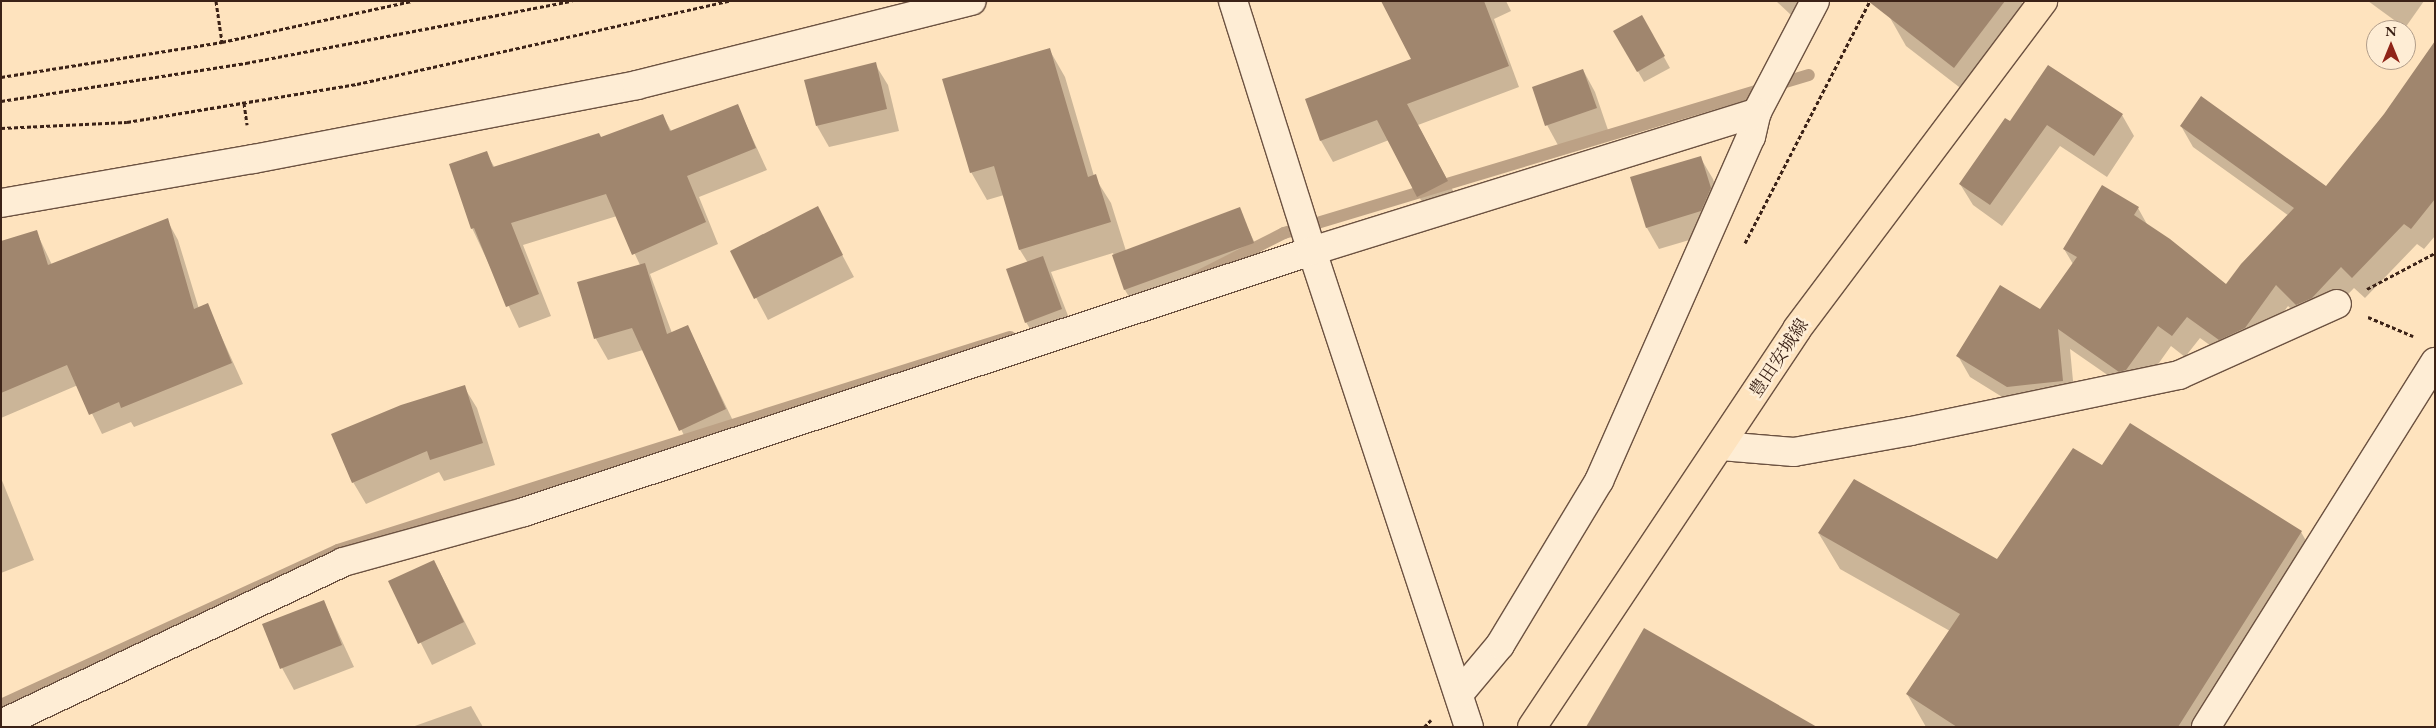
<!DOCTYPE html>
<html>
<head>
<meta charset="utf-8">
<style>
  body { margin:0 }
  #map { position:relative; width:2436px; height:728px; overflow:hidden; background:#fee3be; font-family:"EB Garamond","Noto Serif JP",serif }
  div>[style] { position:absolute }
  .shadow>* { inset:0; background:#0003 }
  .stream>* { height:12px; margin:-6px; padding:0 6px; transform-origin:6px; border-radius:6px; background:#bca185 }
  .building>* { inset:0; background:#a0866e }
  .path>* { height:3px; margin-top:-1.5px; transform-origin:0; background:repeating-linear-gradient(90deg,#3b2217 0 4px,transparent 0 6.5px) }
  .roads { filter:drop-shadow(1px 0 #6c5241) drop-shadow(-1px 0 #6c5241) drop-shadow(0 1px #6c5241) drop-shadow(0 -1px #6c5241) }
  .street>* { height:28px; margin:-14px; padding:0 14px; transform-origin:14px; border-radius:14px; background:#feedd5 }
  .secondary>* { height:28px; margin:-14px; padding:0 14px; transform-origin:14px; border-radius:14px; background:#feedd5 }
  .primary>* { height:28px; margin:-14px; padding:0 14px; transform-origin:14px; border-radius:14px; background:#fee3be }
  span { translate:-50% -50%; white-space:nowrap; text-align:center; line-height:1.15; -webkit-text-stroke:5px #feedd5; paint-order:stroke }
  .street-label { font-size:18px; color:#3b2217 }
  .frame { position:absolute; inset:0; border:2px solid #3b2217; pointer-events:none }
  .north { position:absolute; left:2366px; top:20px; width:50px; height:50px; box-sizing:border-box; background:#feedd5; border:1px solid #b09c89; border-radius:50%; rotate:0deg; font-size:14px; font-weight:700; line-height:20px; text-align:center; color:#3b2217 }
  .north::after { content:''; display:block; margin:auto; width:18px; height:22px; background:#8f2418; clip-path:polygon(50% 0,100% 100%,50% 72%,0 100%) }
</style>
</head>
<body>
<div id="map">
  <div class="shadow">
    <i style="clip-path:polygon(1382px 1px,1506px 1px,1511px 11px,1494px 19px,1519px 87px,1418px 125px,1459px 202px,1430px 217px,1389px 140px,1333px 162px,1321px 141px,1306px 100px,1413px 59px)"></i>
    <i style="clip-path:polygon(1776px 1px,1805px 1px,1791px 15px)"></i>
    <i style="clip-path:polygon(1900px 1px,2021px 1px,2032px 19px,1972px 97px,1906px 46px,1889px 16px)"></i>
    <i style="clip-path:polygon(2368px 1px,2424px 1px,2405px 28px)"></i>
    <i style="clip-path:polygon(1641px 16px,1670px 68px,1644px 82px,1615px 31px)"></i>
    <i style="clip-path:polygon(1049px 49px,1065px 77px,1094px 176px,1111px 203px,1126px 251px,1239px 209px,1264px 263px,1136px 309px,1125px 290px,1113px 253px,1051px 272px,1074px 331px,1039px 344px,1026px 322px,1028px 263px,1020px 250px,1004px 195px,987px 200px,971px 172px)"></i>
    <i style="clip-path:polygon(2435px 53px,2435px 236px,2424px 249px,2417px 244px,2365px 298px,2354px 288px,2324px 319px,2310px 326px,2288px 306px,2257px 349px,2232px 361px,2200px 338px,2185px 357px,2171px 346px,2139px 391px,2132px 392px,2070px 349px,2075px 402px,2020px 408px,1970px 377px,1958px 356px,2040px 311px,2073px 264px,2064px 249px,2138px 208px,2148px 226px,2227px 286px,2289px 216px,2193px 147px,2181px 126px,2326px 188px)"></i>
    <i style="clip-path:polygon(875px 64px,888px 85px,899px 131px,829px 147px,817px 126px)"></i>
    <i style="clip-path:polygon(1583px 70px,1595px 92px,1608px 130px,1559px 147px,1547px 125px)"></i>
    <i style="clip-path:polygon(737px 105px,767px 170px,699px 197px,718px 244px,650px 274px,672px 333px,687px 326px,738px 431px,692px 452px,643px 350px,608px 360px,596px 339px,579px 283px,640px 265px,617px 216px,523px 245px,551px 316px,519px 328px,472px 228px,486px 153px,495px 168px,601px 139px,662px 115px,672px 132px)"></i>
    <i style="clip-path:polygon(2122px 115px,2134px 136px,2107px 177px,2060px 146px,2002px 226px,1973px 205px,1960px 184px,2010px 123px)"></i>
    <i style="clip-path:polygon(1700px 157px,1713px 179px,1723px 211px,1713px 233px,1659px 249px,1647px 228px,1632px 178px)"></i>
    <i style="clip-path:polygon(817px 208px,854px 277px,768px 320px,731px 251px)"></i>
    <i style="clip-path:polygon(167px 220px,178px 240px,199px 309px,207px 305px,243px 384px,134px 427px,131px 422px,102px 434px,78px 385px,1px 418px,1px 243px,36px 231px,52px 265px)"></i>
    <i style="clip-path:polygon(464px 387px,477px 408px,495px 465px,444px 481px,439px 472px,366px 504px,353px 482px)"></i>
    <i style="clip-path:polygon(2103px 467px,2301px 532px,2321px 567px,2220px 727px,1926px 727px,1907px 694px,1950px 631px,1840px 569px,1819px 534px,1997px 561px)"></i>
    <i style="clip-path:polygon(1px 478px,34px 560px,1px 573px)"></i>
    <i style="clip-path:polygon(434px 561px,476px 644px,432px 665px,390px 582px)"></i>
    <i style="clip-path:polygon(324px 602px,354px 667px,294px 690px,282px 668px)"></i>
    <i style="clip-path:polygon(471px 706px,483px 727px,412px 727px)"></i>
  </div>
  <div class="stream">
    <i style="left:1195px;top:278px;width:100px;rotate:-26.8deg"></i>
    <i style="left:1284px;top:233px;width:548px;rotate:-16.75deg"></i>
    <i style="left:1px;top:705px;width:371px;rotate:-24.7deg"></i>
    <i style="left:338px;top:550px;width:705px;rotate:-17.59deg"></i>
  </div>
  <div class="building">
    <i style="clip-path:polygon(1381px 1px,1484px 1px,1509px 66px,1407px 104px,1448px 181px,1417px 197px,1377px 120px,1320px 141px,1305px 99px,1411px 59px)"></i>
    <i style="clip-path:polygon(1868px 1px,2005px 1px,1954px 68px)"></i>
    <i style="clip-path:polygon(1642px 15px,1665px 56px,1637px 72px,1613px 31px)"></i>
    <i style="clip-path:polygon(2435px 41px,2435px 199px,2411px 229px,2404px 224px,2352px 278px,2341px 267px,2312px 298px,2296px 305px,2276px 285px,2245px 328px,2219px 340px,2187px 317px,2172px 336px,2158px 326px,2126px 370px,2119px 372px,2058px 329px,2063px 381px,2007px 387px,1956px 356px,2000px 285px,2040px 309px,2077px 257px,2063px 249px,2102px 185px,2139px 207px,2134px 215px,2170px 239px,2226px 284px,2241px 264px,2294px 208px,2180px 126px,2201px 96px,2326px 186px,2384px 114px)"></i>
    <i style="clip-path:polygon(1050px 48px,1088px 177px,1096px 174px,1111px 222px,1019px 250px,994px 166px,970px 173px,942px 79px)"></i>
    <i style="clip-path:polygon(876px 62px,887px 109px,816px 126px,804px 80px)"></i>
    <i style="clip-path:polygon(2048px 65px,2123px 114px,2094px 156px,2047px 125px,1990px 205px,1959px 184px,2005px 118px,2010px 121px)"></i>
    <i style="clip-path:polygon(1583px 69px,1597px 108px,1545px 126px,1532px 87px)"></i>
    <i style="clip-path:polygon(738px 104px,756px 148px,687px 176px,706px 222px,632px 255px,606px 194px,511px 223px,539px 294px,506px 307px,474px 228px,471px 229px,449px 164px,487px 151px,493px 167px,599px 133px,601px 137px,663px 114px,670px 131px)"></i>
    <i style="clip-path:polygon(1701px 156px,1711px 188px,1701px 211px,1646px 228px,1630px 177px)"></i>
    <i style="clip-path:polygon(818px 206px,843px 255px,754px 299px,730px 251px)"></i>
    <i style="clip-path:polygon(1240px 207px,1254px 243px,1124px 290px,1112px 255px)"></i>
    <i style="clip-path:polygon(168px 218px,194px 309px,208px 303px,232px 363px,121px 408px,119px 402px,89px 415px,67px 365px,1px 393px,1px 241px,37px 230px,48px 265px)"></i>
    <i style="clip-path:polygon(1043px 256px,1062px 309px,1025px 323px,1006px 269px)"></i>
    <i style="clip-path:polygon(645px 263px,667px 334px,688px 325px,726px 409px,679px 431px,632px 328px,594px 339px,577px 282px)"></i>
    <i style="clip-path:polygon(465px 385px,483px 443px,430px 460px,427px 451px,352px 483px,331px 434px,401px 405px)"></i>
    <i style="clip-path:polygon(2130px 423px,2302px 531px,2178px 727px,1957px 727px,1906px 694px,1960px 614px,1818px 533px,1854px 479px,1997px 559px,2073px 448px,2102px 465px)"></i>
    <i style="clip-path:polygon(434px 560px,464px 622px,418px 644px,388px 581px)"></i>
    <i style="clip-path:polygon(324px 600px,342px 645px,280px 669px,262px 624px)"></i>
    <i style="clip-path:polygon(1644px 628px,1817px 727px,1586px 727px)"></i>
  </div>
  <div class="path">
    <i style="left:216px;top:1px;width:41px;rotate:81.7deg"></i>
    <i style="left:1px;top:77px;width:224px;rotate:-9deg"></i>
    <i style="left:222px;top:42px;width:193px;rotate:-12.2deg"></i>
    <i style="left:1px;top:101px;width:248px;rotate:-8.8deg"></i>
    <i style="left:246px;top:63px;width:332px;rotate:-10.8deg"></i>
    <i style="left:244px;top:103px;width:22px;rotate:82deg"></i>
    <i style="left:1px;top:128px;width:126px;rotate:-2.7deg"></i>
    <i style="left:127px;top:122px;width:233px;rotate:-9.4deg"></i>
    <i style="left:357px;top:84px;width:381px;rotate:-12.6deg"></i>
    <i style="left:1745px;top:243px;width:272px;rotate:-62.7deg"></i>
    <i style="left:2367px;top:289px;width:77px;rotate:-27.9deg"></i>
    <i style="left:2368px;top:317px;width:49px;rotate:22.9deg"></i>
    <i style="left:1424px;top:727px;width:10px;rotate:-45deg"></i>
  </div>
  <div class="roads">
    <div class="street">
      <i style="left:1233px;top:1px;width:262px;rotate:72.5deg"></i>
      <i style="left:1312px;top:251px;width:501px;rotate:71.75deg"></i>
      <i style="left:1721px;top:446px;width:73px;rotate:4.7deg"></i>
      <i style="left:1794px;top:452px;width:119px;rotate:-10.2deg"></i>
      <i style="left:1911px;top:431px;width:274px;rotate:-11.8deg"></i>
      <i style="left:2179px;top:375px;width:173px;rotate:-24.2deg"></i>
      <i style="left:1459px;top:694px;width:64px;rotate:-50.1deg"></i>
      <i style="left:1500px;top:645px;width:192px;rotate:-58.9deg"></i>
      <i style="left:1599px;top:481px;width:376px;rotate:-66.2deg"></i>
      <i style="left:1751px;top:137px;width:26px;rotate:-77deg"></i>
      <i style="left:1757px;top:112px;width:125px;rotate:-62.4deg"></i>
      <i style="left:1px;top:724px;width:378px;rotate:-25.3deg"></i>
      <i style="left:343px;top:562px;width:188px;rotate:-15.4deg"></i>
      <i style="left:524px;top:512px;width:830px;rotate:-18.33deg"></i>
      <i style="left:1312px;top:251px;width:466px;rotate:-17.3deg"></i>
      <i style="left:2206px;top:727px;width:431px;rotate:-57.9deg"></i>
    </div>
    <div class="secondary">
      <i style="left:1px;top:203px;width:256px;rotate:-9.9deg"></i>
      <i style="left:253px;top:159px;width:391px;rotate:-10.9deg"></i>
      <i style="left:637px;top:85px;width:345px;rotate:-14.1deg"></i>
    </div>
    <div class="primary">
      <i style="left:1532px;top:727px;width:478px;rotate:-56.3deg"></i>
      <i style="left:1797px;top:329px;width:410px;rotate:-53.1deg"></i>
    </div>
  </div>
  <div class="street-label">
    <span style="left:1779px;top:358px;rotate:-56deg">豊田安城線</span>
  </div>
  <div class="frame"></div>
  <div class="north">N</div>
</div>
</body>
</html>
